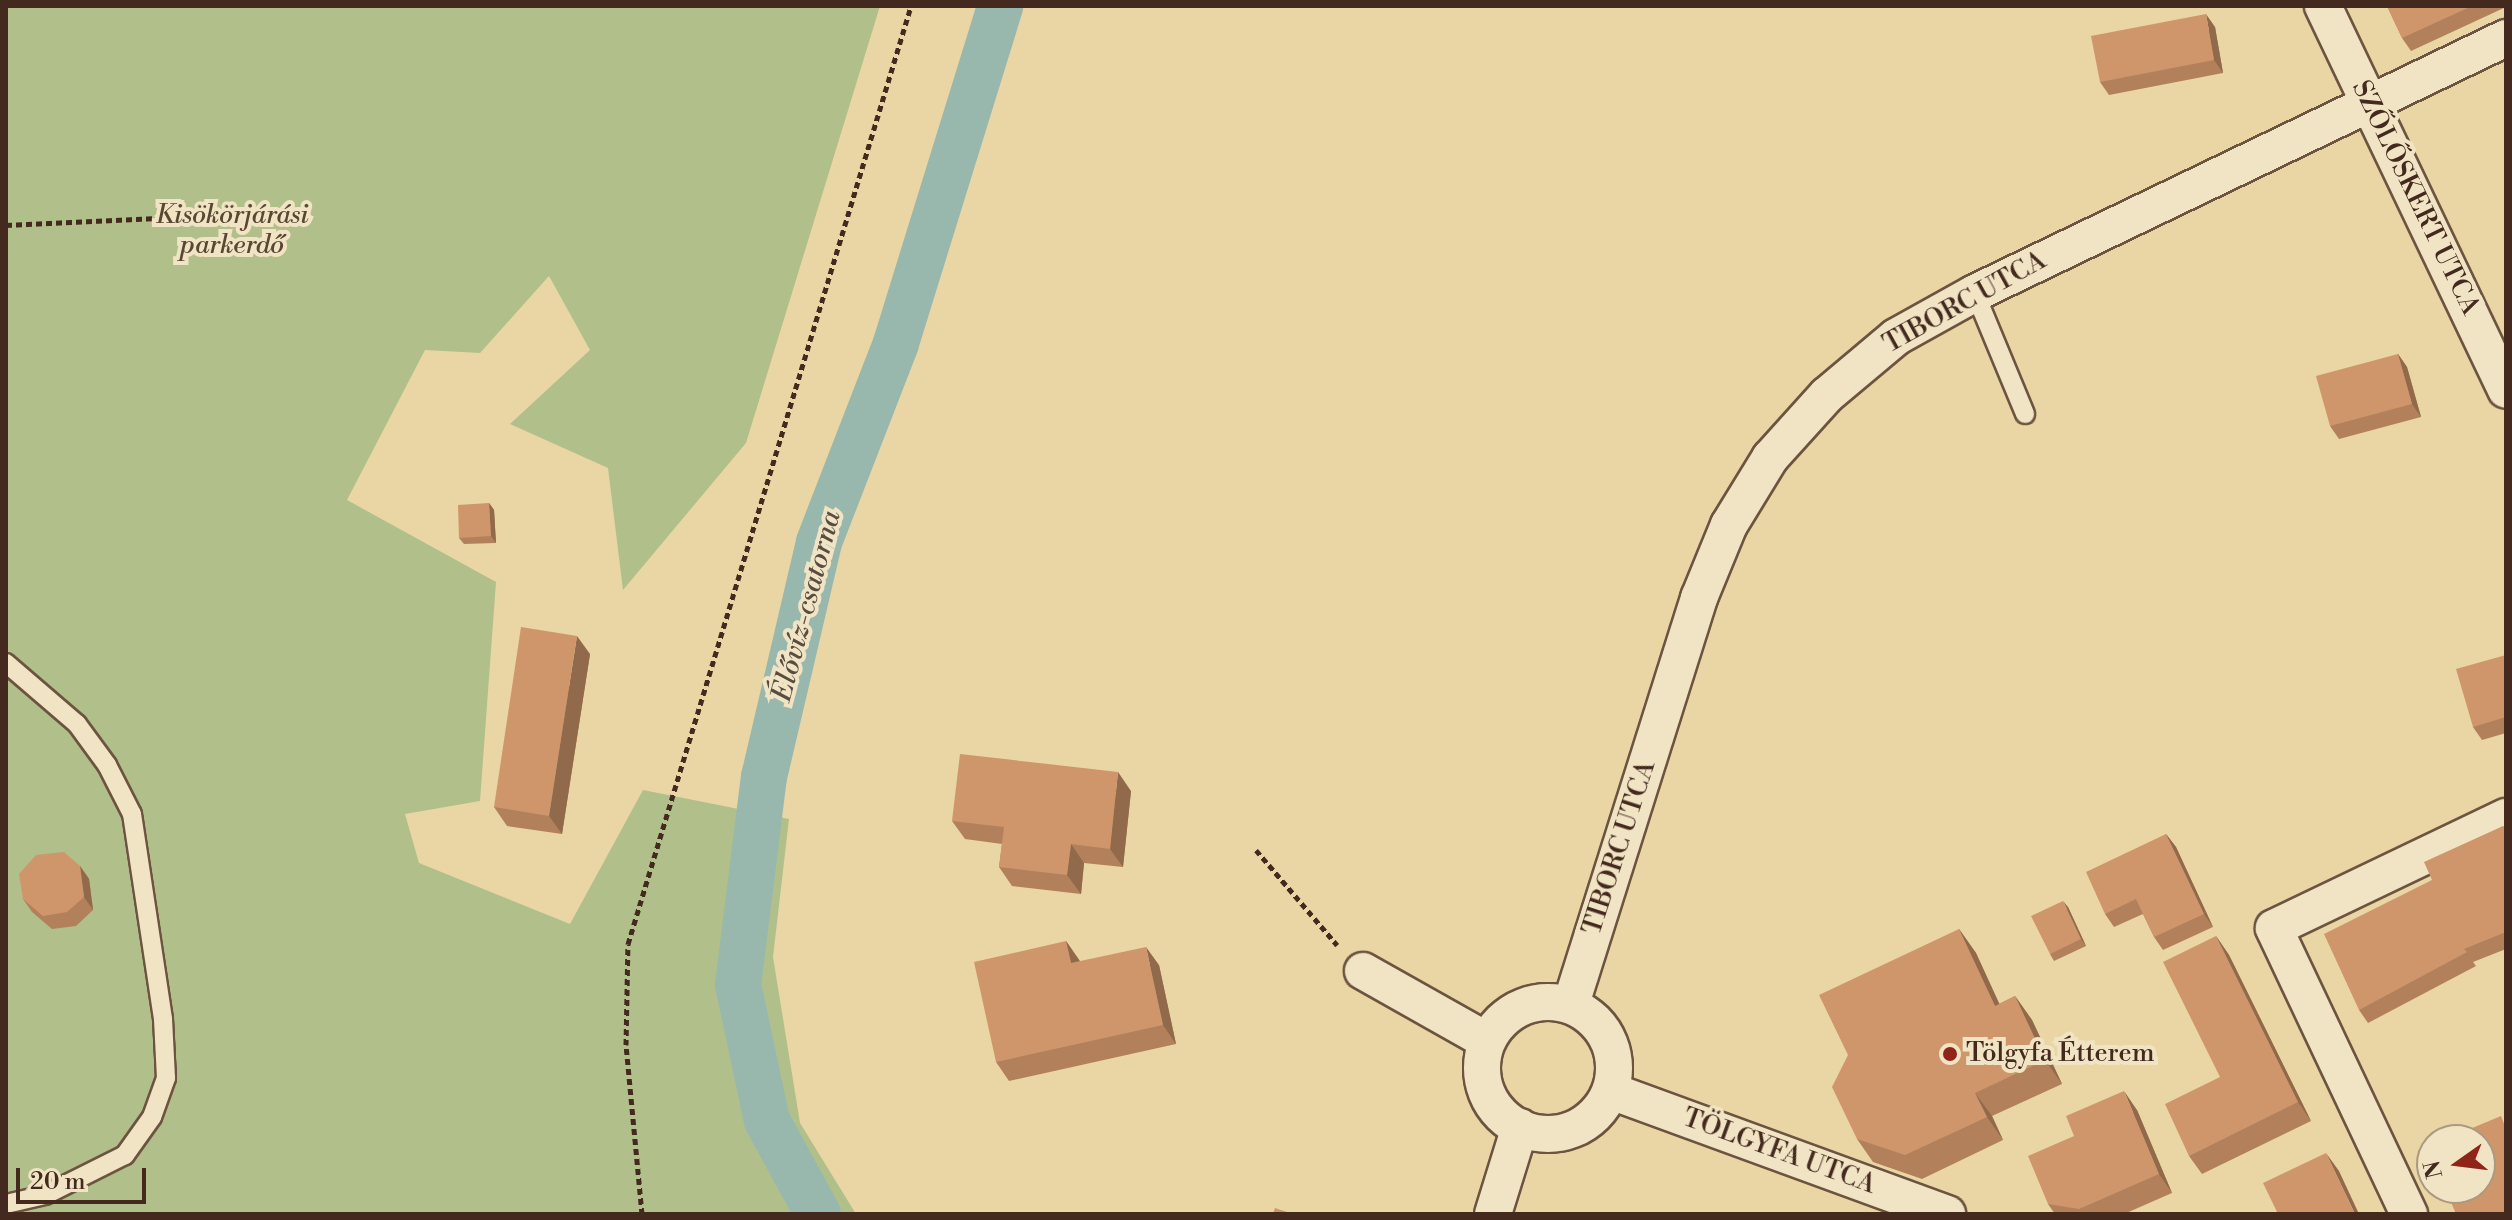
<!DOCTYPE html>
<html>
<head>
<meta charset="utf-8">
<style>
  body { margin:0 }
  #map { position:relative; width:2512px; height:1220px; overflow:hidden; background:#e9d6a4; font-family:"Libre Bodoni",serif }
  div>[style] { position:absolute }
  .green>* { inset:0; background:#b1bf8a }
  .canal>* { height:46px; margin:-23px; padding:0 23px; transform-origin:23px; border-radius:23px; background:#99b8ad }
  .path>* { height:5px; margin-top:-2.5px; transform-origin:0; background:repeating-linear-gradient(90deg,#43291e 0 6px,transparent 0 10px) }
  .roads { filter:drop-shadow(2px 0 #6c5440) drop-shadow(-2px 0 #6c5440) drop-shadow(0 2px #6c5440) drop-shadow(0 -2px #6c5440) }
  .lane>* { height:18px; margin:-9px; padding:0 9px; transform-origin:9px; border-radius:9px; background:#f1e4c4 }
  .street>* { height:36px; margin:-18px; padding:0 18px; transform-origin:18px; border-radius:18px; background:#f1e4c4 }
  .street>.ring { margin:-18px; padding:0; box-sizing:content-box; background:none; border:36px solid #f1e4c4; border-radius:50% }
  .wall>* { inset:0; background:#b2815c }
  .shaded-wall>* { inset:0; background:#91694b }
  .building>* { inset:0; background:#cf966b }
  .dots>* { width:22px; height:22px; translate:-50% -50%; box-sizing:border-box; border:4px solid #f1e4c4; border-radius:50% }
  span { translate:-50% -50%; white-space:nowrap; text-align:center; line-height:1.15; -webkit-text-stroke:8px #f1e4c4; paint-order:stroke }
  .street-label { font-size:26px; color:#43291e }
  .park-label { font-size:26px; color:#594734; font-style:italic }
  .poi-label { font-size:26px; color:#43291e }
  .left { translate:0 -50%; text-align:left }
  .water-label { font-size:28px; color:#584d42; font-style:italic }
  .frame { position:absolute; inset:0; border:8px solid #43291e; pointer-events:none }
  .north { position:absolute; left:2416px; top:1124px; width:80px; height:80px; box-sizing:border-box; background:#f1e4c4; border:2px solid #ab9982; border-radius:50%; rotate:256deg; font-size:22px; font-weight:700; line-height:32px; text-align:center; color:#43291e }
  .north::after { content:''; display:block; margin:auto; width:28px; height:36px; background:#8f2418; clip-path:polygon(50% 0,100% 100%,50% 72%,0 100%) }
  .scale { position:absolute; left:16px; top:1168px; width:130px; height:36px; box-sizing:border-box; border:4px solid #43291e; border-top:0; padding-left:10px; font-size:24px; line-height:28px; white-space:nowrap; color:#43291e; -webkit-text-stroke:6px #f1e4c4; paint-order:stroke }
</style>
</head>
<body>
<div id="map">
  <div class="green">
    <i style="clip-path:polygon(6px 6px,880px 6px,746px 443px,623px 590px,608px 468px,510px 424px,590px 350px,549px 276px,480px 353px,425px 350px,347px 500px,496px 582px,480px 801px,405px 814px,419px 863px,570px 924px,643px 790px,789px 819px,773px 957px,800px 1123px,856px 1214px,6px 1214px)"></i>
  </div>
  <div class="canal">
    <i style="left:818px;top:1214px;width:106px;rotate:-118.7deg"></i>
    <i style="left:767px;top:1121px;width:139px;rotate:-102deg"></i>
    <i style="left:738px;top:985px;width:210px;rotate:-82.9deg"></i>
    <i style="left:764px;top:777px;width:241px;rotate:-76.8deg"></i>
    <i style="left:819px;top:542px;width:213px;rotate:-68.8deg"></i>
    <i style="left:896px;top:343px;width:353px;rotate:-72.8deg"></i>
  </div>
  <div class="path">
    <i style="left:6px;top:225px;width:152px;rotate:-2.6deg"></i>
    <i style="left:1256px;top:850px;width:125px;rotate:49.5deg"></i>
    <i style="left:642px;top:1214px;width:170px;rotate:-95.4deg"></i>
    <i style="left:626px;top:1045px;width:101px;rotate:-88.9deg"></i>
    <i style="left:628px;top:944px;width:980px;rotate:-73.21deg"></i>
  </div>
  <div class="roads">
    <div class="lane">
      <i style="left:1975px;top:293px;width:131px;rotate:67.5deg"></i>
      <i style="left:6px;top:663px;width:94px;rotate:40.7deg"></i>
      <i style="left:77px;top:724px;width:51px;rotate:53.8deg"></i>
      <i style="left:107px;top:765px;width:55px;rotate:63deg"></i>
      <i style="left:132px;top:814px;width:207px;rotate:81.4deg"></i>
      <i style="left:163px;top:1019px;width:59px;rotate:87.1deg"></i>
      <i style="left:166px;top:1078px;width:41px;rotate:109.7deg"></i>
      <i style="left:152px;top:1117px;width:47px;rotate:125.4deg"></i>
      <i style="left:125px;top:1155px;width:89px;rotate:153.4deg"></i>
      <i style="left:45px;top:1195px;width:40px;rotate:167deg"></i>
    </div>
    <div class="street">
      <i style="left:2323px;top:6px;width:425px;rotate:64.5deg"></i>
      <i style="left:1363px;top:971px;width:142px;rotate:29.4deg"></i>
      <i class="ring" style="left:1482px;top:1002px;width:96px;height:96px"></i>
      <i style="left:1571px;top:1004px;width:426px;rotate:-72.5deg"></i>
      <i style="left:1699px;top:598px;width:79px;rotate:-67.7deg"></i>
      <i style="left:1729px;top:525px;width:79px;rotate:-58.5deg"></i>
      <i style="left:1770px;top:458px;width:85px;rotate:-47.9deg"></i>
      <i style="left:1827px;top:395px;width:90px;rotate:-40deg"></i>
      <i style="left:1896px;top:337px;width:90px;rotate:-29.1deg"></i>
      <i style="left:1975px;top:293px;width:589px;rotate:-25.65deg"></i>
      <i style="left:1611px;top:1091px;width:358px;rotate:20.1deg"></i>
      <i style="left:1493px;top:1214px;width:91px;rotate:-72.8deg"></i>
      <i style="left:2409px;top:1214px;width:316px;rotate:-115.3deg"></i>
      <i style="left:2274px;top:928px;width:257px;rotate:-25.6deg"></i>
    </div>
  </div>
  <div class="wall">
    <i style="clip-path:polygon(2387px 6px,2506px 6px,2506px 7px,2411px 51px,2402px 38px)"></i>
    <i style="clip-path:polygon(2215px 27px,2223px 73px,2109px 95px,2100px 82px)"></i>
    <i style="clip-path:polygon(2398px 354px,2407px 367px,2421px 417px,2339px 439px,2330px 426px)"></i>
    <i style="clip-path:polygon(489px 503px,494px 510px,496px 543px,464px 544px,459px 538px)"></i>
    <i style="clip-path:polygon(590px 654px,562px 834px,507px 826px,494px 807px)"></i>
    <i style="clip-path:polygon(2506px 655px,2506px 733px,2482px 740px,2473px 727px)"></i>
    <i style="clip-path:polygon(1131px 791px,1123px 867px,1084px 863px,1081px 894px,1012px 886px,999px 867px,1002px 844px,965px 839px,952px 821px)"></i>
    <i style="clip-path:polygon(2503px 826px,2506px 830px,2506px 949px,2473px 962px,2476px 966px,2368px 1023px,2359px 1010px,2432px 880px)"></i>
    <i style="clip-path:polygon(2166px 834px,2176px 847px,2213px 927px,2163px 950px,2154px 937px,2143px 914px,2114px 927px,2105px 914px)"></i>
    <i style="clip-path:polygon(80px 866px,89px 879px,93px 910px,76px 926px,52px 929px,32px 912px,23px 899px)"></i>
    <i style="clip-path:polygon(2068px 907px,2086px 946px,2054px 961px,2050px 954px)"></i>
    <i style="clip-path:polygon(1959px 929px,1976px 953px,1999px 1004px,2015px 996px,2032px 1020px,2062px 1084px,1992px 1116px,2003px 1140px,1922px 1179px,1873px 1162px,1857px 1139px)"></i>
    <i style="clip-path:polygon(2216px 936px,2229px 955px,2311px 1121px,2202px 1174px,2189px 1156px,2220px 1077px)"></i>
    <i style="clip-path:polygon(1066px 941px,1080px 961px,1159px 965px,1176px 1044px,1009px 1081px,996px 1062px)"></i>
    <i style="clip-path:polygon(2137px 1110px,2172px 1193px,2124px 1214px,2055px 1214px,2048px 1204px)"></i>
  </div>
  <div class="shaded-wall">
    <i style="clip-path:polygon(2206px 14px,2215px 27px,2223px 73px,2214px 60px)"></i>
    <i style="clip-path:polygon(2398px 354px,2407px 367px,2421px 417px,2412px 404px)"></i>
    <i style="clip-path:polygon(489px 503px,494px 510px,496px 543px,491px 536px)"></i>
    <i style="clip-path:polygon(577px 636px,590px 654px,562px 834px,549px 816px)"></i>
    <i style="clip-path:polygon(1118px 772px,1131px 791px,1123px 867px,1110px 849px)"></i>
    <i style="clip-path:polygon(2166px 834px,2176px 847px,2213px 927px,2204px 914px)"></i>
    <i style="clip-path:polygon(1071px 844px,1084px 863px,1081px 894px,1067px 875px)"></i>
    <i style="clip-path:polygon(80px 866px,89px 879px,93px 910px,84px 897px)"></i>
    <i style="clip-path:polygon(2063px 901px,2068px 907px,2086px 946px,2081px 939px)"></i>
    <i style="clip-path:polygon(1959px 929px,1976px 953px,2011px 1029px,1995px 1006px)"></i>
    <i style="clip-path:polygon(2216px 936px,2229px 955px,2311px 1121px,2298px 1102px)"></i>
    <i style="clip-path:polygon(1066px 941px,1079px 960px,1084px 982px,1071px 963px)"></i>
    <i style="clip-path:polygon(1146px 947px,1159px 965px,1176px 1044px,1163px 1025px)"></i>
    <i style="clip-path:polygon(2015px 996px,2032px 1020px,2062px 1084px,2045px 1060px)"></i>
    <i style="clip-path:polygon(2124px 1091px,2137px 1110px,2172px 1193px,2159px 1174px)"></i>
    <i style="clip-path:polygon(1975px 1093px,1992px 1116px,2003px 1140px,1987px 1117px)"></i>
    <i style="clip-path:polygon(2326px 1153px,2339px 1171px,2359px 1214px,2355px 1214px)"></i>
  </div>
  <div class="building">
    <i style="clip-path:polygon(2387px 6px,2472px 6px,2402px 38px)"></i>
    <i style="clip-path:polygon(2206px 14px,2214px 60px,2100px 82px,2091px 36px)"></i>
    <i style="clip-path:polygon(2398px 354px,2412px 404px,2330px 426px,2316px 376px)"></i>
    <i style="clip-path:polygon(489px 503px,491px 536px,459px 538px,458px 505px)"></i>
    <i style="clip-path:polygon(521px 627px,577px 636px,549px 816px,494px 807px)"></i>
    <i style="clip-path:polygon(2506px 655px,2506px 717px,2473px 727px,2456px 669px)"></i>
    <i style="clip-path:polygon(960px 754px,1118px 772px,1110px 849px,1071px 844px,1067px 875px,999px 867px,1004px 827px,952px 821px)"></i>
    <i style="clip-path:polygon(2503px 826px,2506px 832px,2506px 932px,2464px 949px,2467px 952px,2359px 1010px,2324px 934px,2432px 880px,2424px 862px)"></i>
    <i style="clip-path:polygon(2166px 834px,2204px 914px,2154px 937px,2136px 899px,2105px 914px,2086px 872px)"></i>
    <i style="clip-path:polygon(64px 852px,80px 866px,84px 897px,67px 912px,43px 916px,23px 899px,19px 874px,36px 855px)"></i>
    <i style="clip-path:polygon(2063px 901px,2081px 939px,2050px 954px,2031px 916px)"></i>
    <i style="clip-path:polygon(1959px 929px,1995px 1006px,2015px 996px,2045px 1060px,1975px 1093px,1987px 1117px,1905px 1155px,1857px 1139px,1832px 1087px,1848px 1055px,1819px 995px)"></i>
    <i style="clip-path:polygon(2216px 936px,2298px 1102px,2189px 1156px,2165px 1104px,2220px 1077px,2163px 962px)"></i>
    <i style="clip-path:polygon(1066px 941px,1071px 963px,1146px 947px,1163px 1025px,996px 1062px,974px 962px)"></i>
    <i style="clip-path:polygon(2124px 1091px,2159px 1174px,2079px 1209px,2048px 1204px,2028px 1156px,2074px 1136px,2066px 1116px)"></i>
    <i style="clip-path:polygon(2501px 1116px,2506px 1129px,2506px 1214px,2456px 1214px,2445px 1188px,2480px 1188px,2480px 1140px,2466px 1140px,2469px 1139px,2465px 1131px)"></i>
    <i style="clip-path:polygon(2326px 1153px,2355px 1214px,2278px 1214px,2263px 1183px)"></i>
    <i style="clip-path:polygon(1275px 1208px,1293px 1214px,1273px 1214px)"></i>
  </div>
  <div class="dots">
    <i style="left:1950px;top:1054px;background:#8f2418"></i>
  </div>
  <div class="street-label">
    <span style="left:2415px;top:198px;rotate:64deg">SZŐLŐSKERT UTCA</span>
    <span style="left:1965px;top:303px;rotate:-29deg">TIBORC UTCA</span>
    <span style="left:1620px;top:848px;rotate:-72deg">TIBORC UTCA</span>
    <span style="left:1779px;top:1152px;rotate:20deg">TÖLGYFA UTCA</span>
  </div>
  <div class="park-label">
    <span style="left:232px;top:231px">Kisökörjárási<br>parkerdő</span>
  </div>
  <div class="poi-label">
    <span class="left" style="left:1966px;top:1054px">Tölgyfa Étterem</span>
  </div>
  <div class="water-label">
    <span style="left:807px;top:606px;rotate:-75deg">Élővíz-csatorna</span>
  </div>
  <div class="frame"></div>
  <div class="north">N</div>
  <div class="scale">20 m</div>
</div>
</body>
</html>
